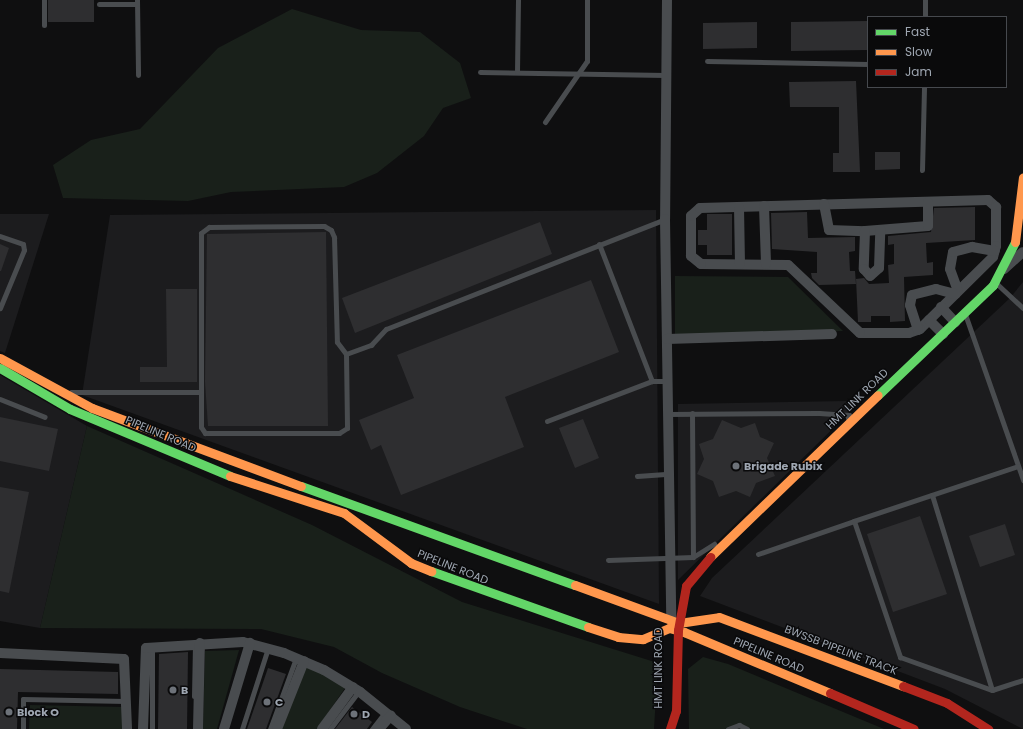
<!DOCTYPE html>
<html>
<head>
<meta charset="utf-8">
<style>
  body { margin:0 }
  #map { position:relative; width:1023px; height:729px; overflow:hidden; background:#0f0f10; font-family:Poppins,sans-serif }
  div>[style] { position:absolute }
  .built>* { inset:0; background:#1c1c1e }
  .green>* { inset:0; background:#19201a }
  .building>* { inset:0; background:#2e2e30 }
  .lane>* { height:5px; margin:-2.5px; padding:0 2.5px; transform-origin:2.5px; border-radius:2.5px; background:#494c4f }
  .street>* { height:10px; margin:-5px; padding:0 5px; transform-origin:5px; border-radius:5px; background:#494c4f }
  .fast>* { height:9px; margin:-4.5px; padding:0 4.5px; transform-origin:4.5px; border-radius:4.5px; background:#63d668 }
  .slow>* { height:9px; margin:-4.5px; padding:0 4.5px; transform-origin:4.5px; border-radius:4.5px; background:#ff974d }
  .jam>* { height:9px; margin:-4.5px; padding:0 4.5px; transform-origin:4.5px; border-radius:4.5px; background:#b3261e }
  .dots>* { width:11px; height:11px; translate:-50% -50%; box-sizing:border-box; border:2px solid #0a0a0b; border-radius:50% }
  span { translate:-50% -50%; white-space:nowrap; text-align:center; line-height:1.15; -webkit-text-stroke:3px #0a0a0b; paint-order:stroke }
  .street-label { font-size:11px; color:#9fa7b2 }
  .poi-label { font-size:11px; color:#9fa7b2; font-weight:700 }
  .left { translate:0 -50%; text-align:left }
  .legend { position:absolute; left:867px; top:16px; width:140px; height:72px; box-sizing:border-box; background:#0a0a0b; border:1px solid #46494e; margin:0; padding:5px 7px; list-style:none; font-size:12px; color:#9fa7b2 }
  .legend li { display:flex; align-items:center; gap:8px; height:20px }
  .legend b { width:20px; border:1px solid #46494e }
</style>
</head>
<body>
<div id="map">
  <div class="built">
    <i style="clip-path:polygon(656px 210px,659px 604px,82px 395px,110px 215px)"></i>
    <i style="clip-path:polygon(0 214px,49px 214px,5px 353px,0 351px)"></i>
    <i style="clip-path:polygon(1023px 282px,1023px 729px,945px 689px,700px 596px,712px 578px,1010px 298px)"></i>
    <i style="clip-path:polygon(0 375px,87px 426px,40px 628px,0 621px)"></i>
    <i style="clip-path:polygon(846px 401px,856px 406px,678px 580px,678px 404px)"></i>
  </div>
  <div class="green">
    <i style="clip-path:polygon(292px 9px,361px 30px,420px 32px,460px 63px,471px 98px,443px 108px,424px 136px,377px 173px,344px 187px,231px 192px,188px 201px,63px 198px,53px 165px,91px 140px,140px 129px,218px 48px)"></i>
    <i style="clip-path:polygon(675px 276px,788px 277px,843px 331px,675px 335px)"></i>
    <i style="clip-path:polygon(87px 426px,312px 525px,462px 602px,658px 663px,654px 729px,527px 729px,460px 707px,382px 673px,334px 647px,261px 629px,40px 628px)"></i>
    <i style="clip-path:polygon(239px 650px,217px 729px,203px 729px,205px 651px)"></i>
    <i style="clip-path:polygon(703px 657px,728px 664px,884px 729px,689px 729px,688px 669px)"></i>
    <i style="clip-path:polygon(306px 665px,347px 685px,317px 729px,281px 729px)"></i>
    <i style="clip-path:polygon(30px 705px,123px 707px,122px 729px,29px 729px)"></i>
  </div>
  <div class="building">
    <i style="clip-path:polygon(48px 0,94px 0,94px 22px,48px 22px)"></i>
    <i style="clip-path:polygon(868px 21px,868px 50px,791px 51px,791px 22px)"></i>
    <i style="clip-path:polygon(757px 22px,757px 48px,703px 49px,703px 23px)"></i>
    <i style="clip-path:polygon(856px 81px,860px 172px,833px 172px,833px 153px,839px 153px,839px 107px,790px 107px,789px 82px)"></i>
    <i style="clip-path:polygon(875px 152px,900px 152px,900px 169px,875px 170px)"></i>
    <i style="clip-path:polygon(975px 207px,975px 240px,926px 243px,927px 263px,933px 262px,933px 275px,904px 277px,905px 321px,890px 322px,890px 316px,871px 316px,871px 322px,858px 322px,856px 279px,864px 278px,869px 284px,889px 283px,888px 265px,894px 264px,894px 244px,888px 245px,888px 236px,931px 232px,934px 208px)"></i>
    <i style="clip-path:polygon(807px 212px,808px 238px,855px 237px,855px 251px,849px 252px,850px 271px,855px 271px,856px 284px,819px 285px,812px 278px,811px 273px,817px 273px,817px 252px,772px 249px,771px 213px)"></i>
    <i style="clip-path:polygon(707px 214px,732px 214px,732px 255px,707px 255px,707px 245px,698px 245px,698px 230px,707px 230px)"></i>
    <i style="clip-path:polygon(540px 222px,552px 254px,355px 333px,342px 298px)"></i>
    <i style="clip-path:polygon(326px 232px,328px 426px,208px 426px,205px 382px,207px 234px)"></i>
    <i style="clip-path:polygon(0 244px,9px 248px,1px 271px,0 271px)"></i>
    <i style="clip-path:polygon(591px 280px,619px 352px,505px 397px,524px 447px,401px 495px,381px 445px,371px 450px,359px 420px,414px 398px,397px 355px)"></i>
    <i style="clip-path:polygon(166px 289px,197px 289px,197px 382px,140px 382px,140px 367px,167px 367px)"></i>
    <i style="clip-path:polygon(0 417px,58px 429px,49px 471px,0 461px)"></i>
    <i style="clip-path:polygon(583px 419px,599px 458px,575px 468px,559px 428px)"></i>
    <i style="clip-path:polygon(722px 420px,741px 428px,755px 423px,760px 437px,774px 443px,767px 458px,775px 476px,756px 483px,750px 497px,736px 491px,719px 497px,713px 481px,697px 474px,704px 459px,699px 444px,713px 439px)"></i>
    <i style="clip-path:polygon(0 487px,29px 492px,9px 593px,0 591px)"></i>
    <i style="clip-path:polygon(920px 516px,947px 594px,893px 612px,867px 534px)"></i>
    <i style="clip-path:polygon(1005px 524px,1015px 555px,980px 567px,969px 536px)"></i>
    <i style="clip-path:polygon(188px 652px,187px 729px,158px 729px,159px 654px)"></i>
    <i style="clip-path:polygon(268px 668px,286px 674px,266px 729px,247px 729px)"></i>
    <i style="clip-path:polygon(0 669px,118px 672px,118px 694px,18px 692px,17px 729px,0 729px)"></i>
    <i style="clip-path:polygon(352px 707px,372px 722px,367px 729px,335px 729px)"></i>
  </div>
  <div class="lane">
    <i style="left:44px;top:0;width:25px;rotate:90deg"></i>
    <i style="left:137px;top:0;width:75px;rotate:89.2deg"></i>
    <i style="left:99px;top:4px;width:38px"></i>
    <i style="left:925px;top:17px;width:17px;rotate:-90deg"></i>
    <i style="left:707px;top:61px;width:161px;rotate:1.1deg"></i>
    <i style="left:480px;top:72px;width:186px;rotate:0.9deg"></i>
    <i style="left:517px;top:72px;width:72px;rotate:-89.2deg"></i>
    <i style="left:545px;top:122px;width:74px;rotate:-55.5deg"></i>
    <i style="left:587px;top:61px;width:61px;rotate:-90deg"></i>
    <i style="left:922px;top:170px;width:83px;rotate:-88.6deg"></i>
    <i style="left:324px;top:226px;width:8px;rotate:30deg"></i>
    <i style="left:331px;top:230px;width:8px;rotate:67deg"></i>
    <i style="left:334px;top:237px;width:105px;rotate:88.4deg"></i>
    <i style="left:337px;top:342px;width:15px;rotate:53deg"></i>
    <i style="left:346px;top:354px;width:74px;rotate:89.2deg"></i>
    <i style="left:347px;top:428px;width:9px;rotate:148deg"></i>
    <i style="left:339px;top:433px;width:134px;rotate:180deg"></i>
    <i style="left:205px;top:433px;width:7px;rotate:-124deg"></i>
    <i style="left:201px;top:427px;width:194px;rotate:-90deg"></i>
    <i style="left:201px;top:233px;width:10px;rotate:-37deg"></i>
    <i style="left:209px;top:227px;width:115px;rotate:-0.5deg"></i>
    <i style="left:0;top:236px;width:24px;rotate:19deg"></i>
    <i style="left:23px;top:244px;width:6px;rotate:81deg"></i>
    <i style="left:24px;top:250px;width:63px;rotate:112.5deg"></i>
    <i style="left:599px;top:244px;width:147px;rotate:68.9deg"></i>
    <i style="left:996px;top:283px;width:37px;rotate:43deg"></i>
    <i style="left:965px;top:314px;width:176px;rotate:70.7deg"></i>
    <i style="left:346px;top:354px;width:27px;rotate:-20deg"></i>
    <i style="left:371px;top:345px;width:22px;rotate:-47deg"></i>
    <i style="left:386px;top:329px;width:300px;rotate:-21.5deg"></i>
    <i style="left:71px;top:392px;width:129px"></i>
    <i style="left:0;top:399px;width:48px;rotate:21.8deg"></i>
    <i style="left:668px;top:414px;width:151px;rotate:-0.4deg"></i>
    <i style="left:819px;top:413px;width:30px;rotate:4deg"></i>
    <i style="left:849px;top:415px;width:3px;rotate:108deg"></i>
    <i style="left:547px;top:421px;width:112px;rotate:-20.9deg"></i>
    <i style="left:652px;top:381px;width:15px"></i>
    <i style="left:1018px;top:466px;width:173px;rotate:161.5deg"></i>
    <i style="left:854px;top:521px;width:144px;rotate:71.3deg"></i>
    <i style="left:900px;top:657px;width:98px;rotate:19.7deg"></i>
    <i style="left:992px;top:690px;width:33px;rotate:-18deg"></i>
    <i style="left:637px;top:476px;width:32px;rotate:-4deg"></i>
    <i style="left:932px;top:495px;width:204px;rotate:72.9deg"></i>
    <i style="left:758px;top:554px;width:102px;rotate:-19deg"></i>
    <i style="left:693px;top:557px;width:25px;rotate:-32deg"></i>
    <i style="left:608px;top:560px;width:85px;rotate:-2deg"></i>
    <i style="left:693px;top:557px;width:144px;rotate:-90.4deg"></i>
    <i style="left:194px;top:696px;width:52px;rotate:-88.9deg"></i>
    <i style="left:23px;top:729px;width:30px;rotate:-90deg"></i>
    <i style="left:23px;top:699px;width:103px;rotate:1.1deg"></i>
    <i style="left:152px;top:729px;width:82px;rotate:-90deg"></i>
    <i style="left:242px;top:729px;width:85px;rotate:-72.2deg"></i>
    <i style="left:270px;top:729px;width:76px;rotate:-69.9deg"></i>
    <i style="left:330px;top:729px;width:48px;rotate:-52.7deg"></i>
    <i style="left:372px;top:729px;width:23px;rotate:-52deg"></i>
    <i style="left:728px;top:729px;width:12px;rotate:-20deg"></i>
    <i style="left:739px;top:725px;width:9px;rotate:27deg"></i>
  </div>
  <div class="street">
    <i style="left:667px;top:0;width:219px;rotate:90.5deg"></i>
    <i style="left:665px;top:219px;width:401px;rotate:89.1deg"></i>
    <i style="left:988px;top:200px;width:11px;rotate:41deg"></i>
    <i style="left:996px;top:207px;width:39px;rotate:90deg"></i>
    <i style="left:996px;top:246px;width:11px;rotate:105deg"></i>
    <i style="left:993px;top:257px;width:103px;rotate:135.4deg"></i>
    <i style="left:920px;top:329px;width:12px;rotate:160deg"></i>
    <i style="left:909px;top:333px;width:49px;rotate:180deg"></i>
    <i style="left:860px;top:333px;width:99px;rotate:-136.6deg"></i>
    <i style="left:788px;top:265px;width:87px;rotate:-179.3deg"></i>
    <i style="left:701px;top:264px;width:13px;rotate:-141deg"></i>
    <i style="left:691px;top:256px;width:40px;rotate:-90deg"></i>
    <i style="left:691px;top:216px;width:12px;rotate:-42deg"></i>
    <i style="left:700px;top:208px;width:288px;rotate:-1.6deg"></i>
    <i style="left:824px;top:204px;width:26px;rotate:79deg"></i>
    <i style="left:829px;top:230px;width:36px;rotate:2deg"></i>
    <i style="left:865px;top:231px;width:63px;rotate:-4.5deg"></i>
    <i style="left:928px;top:226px;width:24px;rotate:-90deg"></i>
    <i style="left:764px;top:206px;width:58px;rotate:88deg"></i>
    <i style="left:739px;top:207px;width:57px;rotate:89deg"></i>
    <i style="left:865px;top:231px;width:38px;rotate:92deg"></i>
    <i style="left:864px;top:269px;width:9px;rotate:49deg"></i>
    <i style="left:870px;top:276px;width:12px;rotate:-42deg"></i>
    <i style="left:879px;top:268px;width:38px;rotate:-88deg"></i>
    <i style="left:1004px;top:269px;width:25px;rotate:-42deg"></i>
    <i style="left:958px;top:291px;width:23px;rotate:-110deg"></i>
    <i style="left:950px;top:269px;width:17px;rotate:-80deg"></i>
    <i style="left:953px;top:252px;width:20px;rotate:-15deg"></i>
    <i style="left:972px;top:247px;width:23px;rotate:10deg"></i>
    <i style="left:941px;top:307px;width:21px;rotate:47deg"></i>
    <i style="left:929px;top:320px;width:20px;rotate:45deg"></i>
    <i style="left:918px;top:330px;width:26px;rotate:-108deg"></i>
    <i style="left:910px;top:305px;width:10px;rotate:-79deg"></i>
    <i style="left:912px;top:295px;width:25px;rotate:-14deg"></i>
    <i style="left:936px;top:289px;width:20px;rotate:15deg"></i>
    <i style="left:667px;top:339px;width:165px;rotate:-1.7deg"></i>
    <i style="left:0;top:653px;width:124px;rotate:2.8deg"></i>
    <i style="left:124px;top:659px;width:70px;rotate:87.5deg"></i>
    <i style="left:143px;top:729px;width:81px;rotate:-87.9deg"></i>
    <i style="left:146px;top:648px;width:97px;rotate:-3.5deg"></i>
    <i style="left:243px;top:642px;width:42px;rotate:15deg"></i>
    <i style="left:284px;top:653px;width:43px;rotate:23deg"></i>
    <i style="left:324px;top:670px;width:42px;rotate:31.4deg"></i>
    <i style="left:360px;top:692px;width:59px;rotate:38.8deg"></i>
    <i style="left:198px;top:729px;width:86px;rotate:-88.7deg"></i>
    <i style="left:224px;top:729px;width:90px;rotate:-73.2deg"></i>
    <i style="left:277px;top:729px;width:73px;rotate:-68.3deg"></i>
    <i style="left:322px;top:729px;width:52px;rotate:-53.6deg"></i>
    <i style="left:379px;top:729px;width:18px;rotate:-49deg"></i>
  </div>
  <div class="fast">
    <i style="left:0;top:368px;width:81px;rotate:30.4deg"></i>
    <i style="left:70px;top:409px;width:173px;rotate:22.7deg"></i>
    <i style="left:878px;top:395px;width:159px;rotate:-43.7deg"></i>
    <i style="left:993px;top:285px;width:48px;rotate:-62.9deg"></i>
    <i style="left:301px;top:486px;width:291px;rotate:19.9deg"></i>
    <i style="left:431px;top:571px;width:167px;rotate:19.6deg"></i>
  </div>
  <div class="slow">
    <i style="left:1015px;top:242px;width:65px;rotate:-83deg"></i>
    <i style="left:0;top:358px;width:105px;rotate:28.5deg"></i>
    <i style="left:92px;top:408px;width:223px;rotate:20.5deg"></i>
    <i style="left:230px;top:476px;width:120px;rotate:18deg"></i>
    <i style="left:344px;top:513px;width:84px;rotate:36.7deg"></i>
    <i style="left:411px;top:563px;width:22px;rotate:22deg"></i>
    <i style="left:710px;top:557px;width:233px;rotate:-44deg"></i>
    <i style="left:575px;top:585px;width:111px;rotate:20.1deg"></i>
    <i style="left:679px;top:623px;width:40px;rotate:-8.5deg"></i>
    <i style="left:719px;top:617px;width:197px;rotate:20.6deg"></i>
    <i style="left:588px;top:627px;width:32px;rotate:18deg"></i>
    <i style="left:618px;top:637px;width:25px;rotate:5deg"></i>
    <i style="left:643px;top:639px;width:28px;rotate:-23deg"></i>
    <i style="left:669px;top:628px;width:16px;rotate:15deg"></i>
    <i style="left:684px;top:632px;width:158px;rotate:22.7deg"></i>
  </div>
  <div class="jam">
    <i style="left:903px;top:686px;width:47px;rotate:21.1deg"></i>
    <i style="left:947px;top:703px;width:49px;rotate:32.4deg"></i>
    <i style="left:830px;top:693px;width:91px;rotate:23.2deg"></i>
    <i style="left:670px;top:729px;width:19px;rotate:-72deg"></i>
    <i style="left:676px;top:711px;width:81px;rotate:-88.6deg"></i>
    <i style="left:678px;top:630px;width:45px;rotate:-79.7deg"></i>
    <i style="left:686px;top:586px;width:38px;rotate:-50deg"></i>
  </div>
  <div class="dots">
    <i style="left:736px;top:466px;background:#6d7279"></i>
    <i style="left:173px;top:690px;background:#6d7279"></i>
    <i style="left:267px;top:702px;background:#6d7279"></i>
    <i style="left:9px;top:712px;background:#6d7279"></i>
    <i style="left:354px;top:714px;background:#6d7279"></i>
  </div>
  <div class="street-label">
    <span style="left:857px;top:399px;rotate:-44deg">HMT LINK ROAD</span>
    <span style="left:161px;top:434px;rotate:23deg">PIPELINE ROAD</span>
    <span style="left:453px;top:567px;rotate:22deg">PIPELINE ROAD</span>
    <span style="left:841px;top:650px;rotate:21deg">BWSSB PIPELINE TRACK</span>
    <span style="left:769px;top:655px;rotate:23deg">PIPELINE ROAD</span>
    <span style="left:658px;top:668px;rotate:-90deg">HMT LINK ROAD</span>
  </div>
  <div class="poi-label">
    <span class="left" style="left:744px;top:466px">Brigade Rubix</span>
    <span class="left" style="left:181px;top:690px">B</span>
    <span class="left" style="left:275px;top:702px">C</span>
    <span class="left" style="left:17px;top:712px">Block O</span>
    <span class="left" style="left:362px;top:714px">D</span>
  </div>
  <ul class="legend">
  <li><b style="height:5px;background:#63d668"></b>Fast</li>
  <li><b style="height:5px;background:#ff974d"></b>Slow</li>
  <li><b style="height:5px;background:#b3261e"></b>Jam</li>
  </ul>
</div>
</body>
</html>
